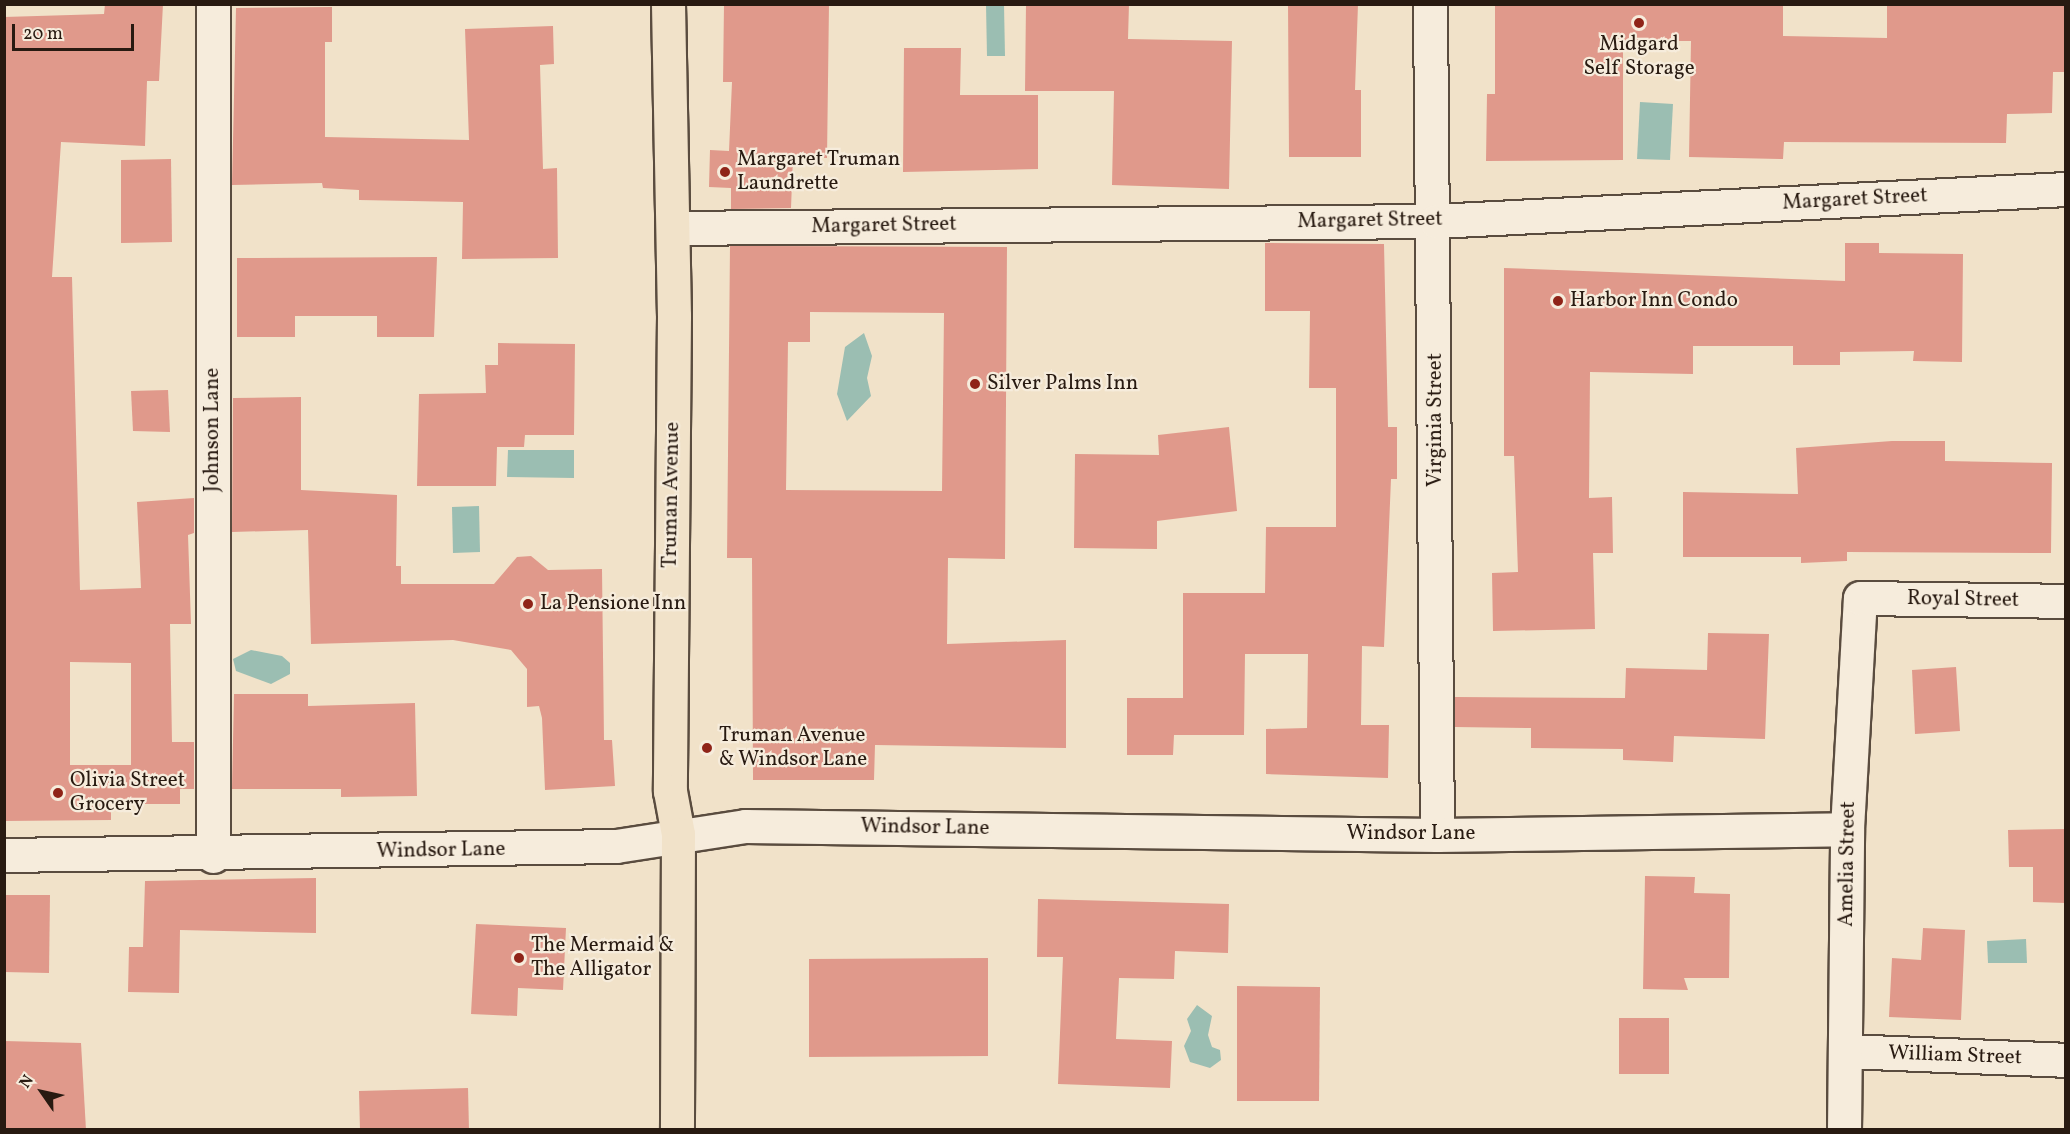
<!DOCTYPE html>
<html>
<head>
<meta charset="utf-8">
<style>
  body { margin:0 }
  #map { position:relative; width:2070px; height:1134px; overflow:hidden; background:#f1e2c9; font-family:Vollkorn,serif }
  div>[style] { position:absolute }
  .water>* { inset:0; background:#9bbeb2 }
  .building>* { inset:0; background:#e0998b }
  .roads { filter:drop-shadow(2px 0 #5a4c3f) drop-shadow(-2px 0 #5a4c3f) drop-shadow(0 2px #5a4c3f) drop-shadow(0 -2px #5a4c3f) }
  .minor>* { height:33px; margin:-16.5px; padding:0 16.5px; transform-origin:16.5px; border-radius:16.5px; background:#f6ecdc }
  .major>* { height:33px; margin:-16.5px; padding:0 16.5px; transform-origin:16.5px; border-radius:16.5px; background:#f1e2c9 }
  .dots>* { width:16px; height:16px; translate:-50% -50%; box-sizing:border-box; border:3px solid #f6ecdc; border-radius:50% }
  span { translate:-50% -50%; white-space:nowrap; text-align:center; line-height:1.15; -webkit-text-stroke:4.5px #f6ecdc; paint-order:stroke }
  .poi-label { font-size:21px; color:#281a11 }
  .left { translate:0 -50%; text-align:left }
  .street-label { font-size:21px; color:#281a11 }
  .frame { position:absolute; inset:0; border:6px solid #281a11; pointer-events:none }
  .north { position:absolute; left:12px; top:1062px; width:60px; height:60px; -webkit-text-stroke:4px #f6ecdc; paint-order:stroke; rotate:304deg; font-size:16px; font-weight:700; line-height:24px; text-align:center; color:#281a11 }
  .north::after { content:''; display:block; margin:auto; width:21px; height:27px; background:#281a11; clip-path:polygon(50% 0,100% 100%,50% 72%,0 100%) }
  .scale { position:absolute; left:12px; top:24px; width:122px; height:27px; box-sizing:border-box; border:3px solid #281a11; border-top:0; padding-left:8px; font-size:18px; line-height:21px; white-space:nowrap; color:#281a11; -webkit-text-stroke:4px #f6ecdc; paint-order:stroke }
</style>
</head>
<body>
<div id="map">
  <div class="water">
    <i style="clip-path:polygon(986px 5px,1004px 5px,1005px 56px,987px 56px)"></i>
    <i style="clip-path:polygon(1640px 102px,1673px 104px,1670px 160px,1637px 159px)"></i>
    <i style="clip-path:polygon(864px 333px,872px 356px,867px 378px,871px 396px,847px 421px,837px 394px,845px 347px)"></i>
    <i style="clip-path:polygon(508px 450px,574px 450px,574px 478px,507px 477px)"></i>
    <i style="clip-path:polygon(479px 506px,480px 552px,453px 553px,452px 507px)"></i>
    <i style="clip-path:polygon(251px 650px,282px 656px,290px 663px,290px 674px,271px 684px,236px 671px,233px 659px)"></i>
    <i style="clip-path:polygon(2026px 939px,2027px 963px,1988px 963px,1987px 941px)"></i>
    <i style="clip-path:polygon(1197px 1005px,1212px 1016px,1208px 1035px,1212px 1047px,1220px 1050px,1221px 1060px,1210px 1068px,1190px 1062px,1184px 1046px,1191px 1031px,1187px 1019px)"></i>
  </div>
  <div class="building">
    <i style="clip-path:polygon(evenodd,105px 4px,163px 4px,159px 81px,147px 81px,145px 146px,61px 142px,52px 277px,72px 277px,80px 590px,141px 588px,137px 502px,194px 498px,194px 533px,188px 535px,191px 624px,170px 624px,172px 742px,194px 742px,194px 789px,180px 789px,180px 804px,111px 804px,111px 820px,4px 821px,4px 17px,104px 14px,105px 4px,70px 662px,131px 663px,131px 765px,70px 765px,70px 662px)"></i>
    <i style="clip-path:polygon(724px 4px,829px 4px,827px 158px,793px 157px,791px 208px,731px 209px,731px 188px,709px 187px,710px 150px,729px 151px,732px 82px,723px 82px)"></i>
    <i style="clip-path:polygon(1026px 4px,1129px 4px,1128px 39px,1232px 41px,1229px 189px,1112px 185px,1114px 91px,1025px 91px)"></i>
    <i style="clip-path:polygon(1288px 4px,1358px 4px,1355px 90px,1361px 90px,1361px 157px,1289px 157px)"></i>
    <i style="clip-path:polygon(1495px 4px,1783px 4px,1783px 36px,1887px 38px,1887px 4px,2066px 6px,2066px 72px,2053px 72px,2052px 113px,2007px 114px,2006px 143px,1784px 142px,1783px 159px,1689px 157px,1691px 41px,1623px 41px,1623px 160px,1486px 161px,1487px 94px,1495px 94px)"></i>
    <i style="clip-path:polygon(332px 7px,332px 42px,325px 42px,325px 137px,469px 140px,465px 29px,553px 26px,554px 64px,540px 65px,543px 169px,557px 168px,558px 258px,462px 259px,463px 202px,359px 200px,359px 190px,323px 188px,322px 183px,232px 185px,236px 8px)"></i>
    <i style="clip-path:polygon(904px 48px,961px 48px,960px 95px,1038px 95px,1038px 169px,903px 172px)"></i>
    <i style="clip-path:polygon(171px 159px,172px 242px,121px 243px,121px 160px)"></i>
    <i style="clip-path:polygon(1265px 243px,1384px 244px,1388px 427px,1397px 427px,1397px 479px,1391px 479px,1384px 647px,1362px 646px,1361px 725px,1389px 725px,1388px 778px,1266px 774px,1266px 729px,1307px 728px,1308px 654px,1245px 654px,1244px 735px,1174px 735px,1173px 755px,1127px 755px,1127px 698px,1183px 698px,1183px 593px,1265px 593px,1266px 527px,1336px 527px,1336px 388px,1309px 388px,1310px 311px,1265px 311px)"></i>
    <i style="clip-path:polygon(1845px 243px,1879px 243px,1879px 253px,1963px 254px,1962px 362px,1913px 361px,1914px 351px,1840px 352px,1840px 365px,1793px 365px,1793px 346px,1693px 346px,1693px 374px,1590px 372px,1589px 498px,1612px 497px,1613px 553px,1593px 553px,1595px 629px,1493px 631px,1492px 573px,1518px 572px,1514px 456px,1504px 456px,1504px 268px,1845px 281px)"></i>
    <i style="clip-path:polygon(evenodd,730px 246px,1007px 247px,1005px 559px,948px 558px,947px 644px,1066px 640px,1066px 748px,875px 745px,874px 780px,753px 780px,752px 558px,727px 558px,730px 246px,810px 312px,944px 313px,942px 491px,786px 490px,788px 342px,810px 342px,810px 312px)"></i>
    <i style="clip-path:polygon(437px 257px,434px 337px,377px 337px,377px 316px,295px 316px,295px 337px,237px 337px,237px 258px)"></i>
    <i style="clip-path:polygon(498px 343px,575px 344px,574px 435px,525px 435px,524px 447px,497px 447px,496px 486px,417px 486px,419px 394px,486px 393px,485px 365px,498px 365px)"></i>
    <i style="clip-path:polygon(168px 390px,170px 432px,133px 431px,131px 391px)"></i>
    <i style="clip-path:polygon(301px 397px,301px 490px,397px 495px,396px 566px,401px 566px,401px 584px,494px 584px,517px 557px,531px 556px,548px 570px,602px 569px,604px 740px,612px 740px,615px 786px,545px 790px,542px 718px,539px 706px,527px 707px,527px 669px,511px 650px,453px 640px,311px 644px,308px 530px,232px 532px,233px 398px)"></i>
    <i style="clip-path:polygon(1229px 427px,1237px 511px,1157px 521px,1157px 549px,1074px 548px,1075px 454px,1159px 455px,1158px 435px)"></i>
    <i style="clip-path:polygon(1892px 441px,1945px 441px,1945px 461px,2052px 463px,2051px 553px,1847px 552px,1847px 561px,1801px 563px,1801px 557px,1683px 557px,1683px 492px,1798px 494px,1796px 448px)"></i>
    <i style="clip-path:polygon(1708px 633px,1769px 634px,1765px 739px,1674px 736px,1673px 762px,1623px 760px,1623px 749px,1531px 748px,1531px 728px,1455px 727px,1455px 697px,1625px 698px,1626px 668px,1707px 670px)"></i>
    <i style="clip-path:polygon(1956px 667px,1960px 731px,1915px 734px,1912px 670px)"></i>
    <i style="clip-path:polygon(234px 694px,308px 694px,308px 706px,415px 703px,417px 796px,341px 797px,341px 789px,232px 789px)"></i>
    <i style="clip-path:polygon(2066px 829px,2066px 903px,2033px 902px,2033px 867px,2009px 867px,2008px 830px)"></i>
    <i style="clip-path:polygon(1645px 876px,1695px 877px,1694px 893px,1730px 894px,1729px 978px,1684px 978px,1688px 990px,1643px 989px)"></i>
    <i style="clip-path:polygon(316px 878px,316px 933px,180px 930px,179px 993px,128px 992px,129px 947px,143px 947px,145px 881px)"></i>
    <i style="clip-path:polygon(4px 895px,50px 895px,49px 973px,4px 972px)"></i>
    <i style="clip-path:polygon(1038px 899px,1229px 904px,1228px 953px,1175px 951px,1174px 979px,1119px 978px,1116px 1039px,1172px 1041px,1170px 1088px,1058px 1084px,1063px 957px,1037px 957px)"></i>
    <i style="clip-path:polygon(476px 924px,566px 928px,563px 990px,518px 988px,517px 1016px,471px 1014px)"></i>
    <i style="clip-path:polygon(1923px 928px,1965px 930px,1961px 1020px,1889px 1017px,1892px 958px,1921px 960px)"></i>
    <i style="clip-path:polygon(988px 958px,988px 1056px,809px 1057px,809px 959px)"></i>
    <i style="clip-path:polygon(1237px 986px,1320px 987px,1319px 1101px,1237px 1101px)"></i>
    <i style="clip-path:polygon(1619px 1018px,1669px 1018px,1669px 1074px,1619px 1074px)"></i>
    <i style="clip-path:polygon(4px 1041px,81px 1043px,86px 1130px,4px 1130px)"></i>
    <i style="clip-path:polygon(468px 1088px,469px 1130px,360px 1130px,359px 1091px)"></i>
  </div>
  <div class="roads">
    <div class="minor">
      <i style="left:213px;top:4px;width:852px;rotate:90deg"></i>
      <i style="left:1430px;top:4px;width:831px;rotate:89.52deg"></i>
      <i style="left:673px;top:228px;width:763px;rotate:-0.53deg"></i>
      <i style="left:1436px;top:221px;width:631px;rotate:-2.91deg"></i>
      <i style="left:4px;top:855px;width:612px;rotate:-0.84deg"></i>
      <i style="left:616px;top:846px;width:131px;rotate:-8.8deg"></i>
      <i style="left:745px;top:826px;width:692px;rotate:0.75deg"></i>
      <i style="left:1437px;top:835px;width:410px;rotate:-0.8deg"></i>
      <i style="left:1845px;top:1051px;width:221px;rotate:2.3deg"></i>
      <i style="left:1844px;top:1130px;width:301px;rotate:-89.4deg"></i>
      <i style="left:1847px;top:829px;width:231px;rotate:-86.8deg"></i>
      <i style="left:1860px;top:598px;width:206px;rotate:0.8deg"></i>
    </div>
    <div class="major">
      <i style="left:668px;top:4px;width:312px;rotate:88.9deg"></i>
      <i style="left:674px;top:316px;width:475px;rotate:90.5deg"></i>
      <i style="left:670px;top:791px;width:44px;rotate:79.5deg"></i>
      <i style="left:678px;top:834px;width:296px;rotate:90.2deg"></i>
    </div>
  </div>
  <div class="dots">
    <i style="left:1639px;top:23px;background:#8f2418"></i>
    <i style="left:725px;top:172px;background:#8f2418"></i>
    <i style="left:1558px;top:301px;background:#8f2418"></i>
    <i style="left:975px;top:384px;background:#8f2418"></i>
    <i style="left:528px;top:604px;background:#8f2418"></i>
    <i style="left:707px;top:748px;background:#8f2418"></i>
    <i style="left:58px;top:793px;background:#8f2418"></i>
    <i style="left:519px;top:958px;background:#8f2418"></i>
  </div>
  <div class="poi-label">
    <span style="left:1639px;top:57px">Midgard<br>Self Storage</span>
    <span class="left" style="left:737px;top:172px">Margaret Truman<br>Laundrette</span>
    <span class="left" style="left:1570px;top:301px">Harbor Inn Condo</span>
    <span class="left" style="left:987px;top:384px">Silver Palms Inn</span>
    <span class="left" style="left:540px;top:604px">La Pensione Inn</span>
    <span class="left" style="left:719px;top:748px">Truman Avenue<br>&amp; Windsor Lane</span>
    <span class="left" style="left:70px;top:793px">Olivia Street<br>Grocery</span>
    <span class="left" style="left:531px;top:958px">The Mermaid &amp;<br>The Alligator</span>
  </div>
  <div class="street-label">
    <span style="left:1855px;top:200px;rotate:-3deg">Margaret Street</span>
    <span style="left:1370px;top:221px;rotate:-1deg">Margaret Street</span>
    <span style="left:884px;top:226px;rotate:-1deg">Margaret Street</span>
    <span style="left:1436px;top:420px;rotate:-90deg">Virginia Street</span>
    <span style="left:213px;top:430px;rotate:-90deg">Johnson Lane</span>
    <span style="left:672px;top:495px;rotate:-89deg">Truman Avenue</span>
    <span style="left:1963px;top:600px;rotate:1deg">Royal Street</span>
    <span style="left:925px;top:828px;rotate:1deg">Windsor Lane</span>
    <span style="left:1411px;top:834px">Windsor Lane</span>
    <span style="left:441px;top:851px;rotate:-1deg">Windsor Lane</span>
    <span style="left:1848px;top:864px;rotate:-89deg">Amelia Street</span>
    <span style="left:1955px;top:1056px;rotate:2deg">William Street</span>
  </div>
  <div class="frame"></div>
  <div class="north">N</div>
  <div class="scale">20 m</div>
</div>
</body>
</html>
